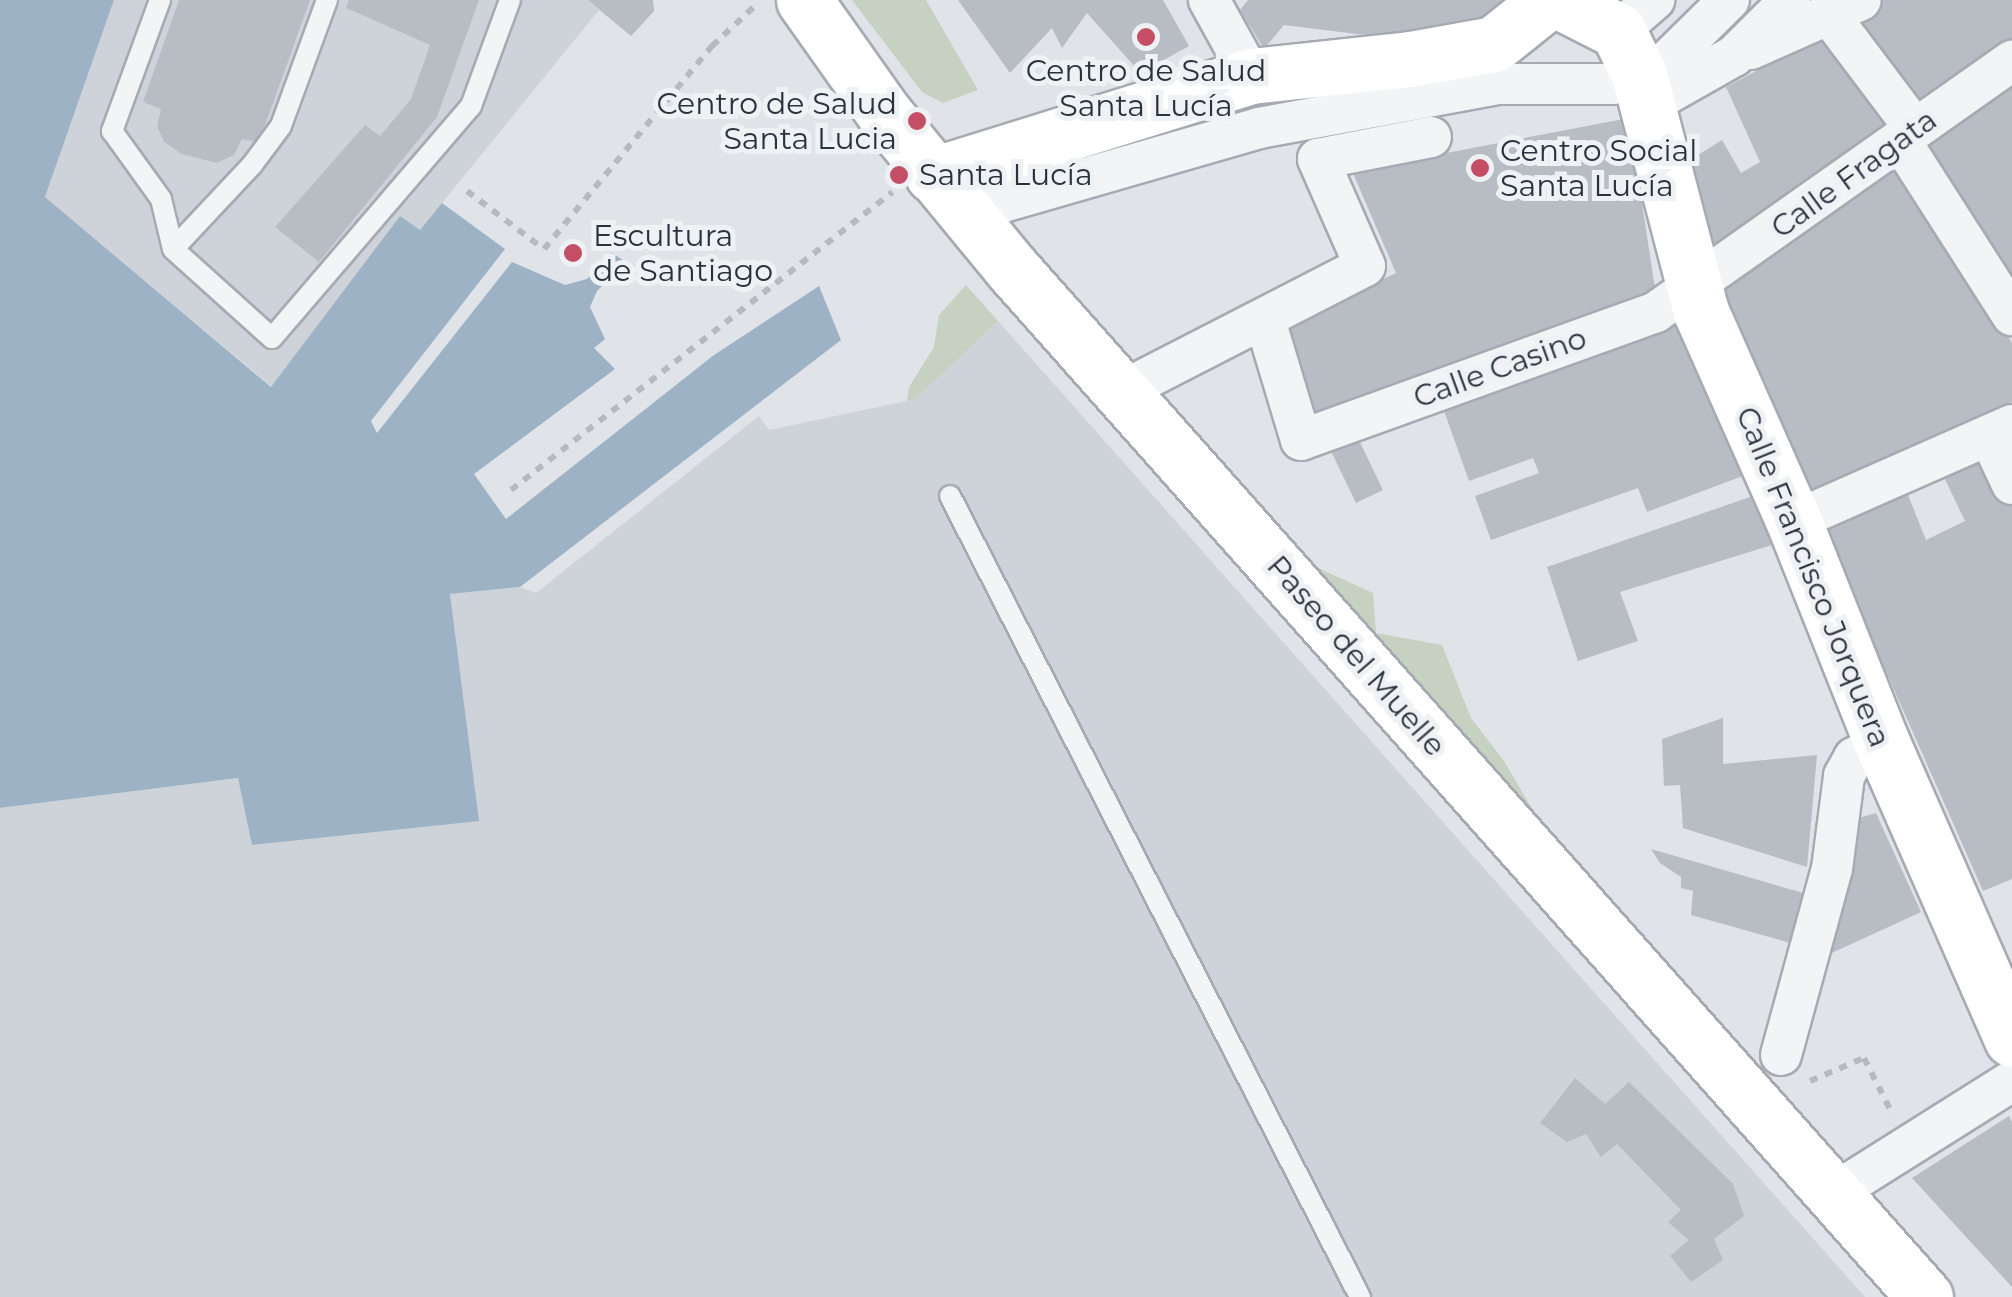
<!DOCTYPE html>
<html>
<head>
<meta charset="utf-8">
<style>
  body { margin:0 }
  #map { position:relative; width:2012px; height:1297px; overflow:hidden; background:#e0e3e8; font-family:Montserrat,sans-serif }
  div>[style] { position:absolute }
  .built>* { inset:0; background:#ced3da }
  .green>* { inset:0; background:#c6d1c2 }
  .water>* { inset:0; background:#9db3c5 }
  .building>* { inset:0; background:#b8bdc4 }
  .path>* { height:6px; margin-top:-3px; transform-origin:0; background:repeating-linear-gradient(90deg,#b6babf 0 8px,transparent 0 16px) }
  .roads { filter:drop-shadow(2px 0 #a6aab2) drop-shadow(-2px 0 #a6aab2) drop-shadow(0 2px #a6aab2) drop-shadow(0 -2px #a6aab2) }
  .lane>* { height:20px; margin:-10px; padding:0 10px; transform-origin:10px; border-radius:10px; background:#f2f4f6 }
  .street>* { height:40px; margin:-20px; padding:0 20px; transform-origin:20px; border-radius:20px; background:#f2f4f6 }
  .secondary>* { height:55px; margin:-27.5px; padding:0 27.5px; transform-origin:27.5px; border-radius:27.5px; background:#fff }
  .dots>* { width:28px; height:28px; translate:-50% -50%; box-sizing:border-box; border:5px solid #eff2f5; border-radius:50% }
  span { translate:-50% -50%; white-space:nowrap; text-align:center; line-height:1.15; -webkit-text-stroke:10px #eff2f5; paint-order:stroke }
  .poi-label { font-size:30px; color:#2a323e }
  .right { translate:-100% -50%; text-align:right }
  .left { translate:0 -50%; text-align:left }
  .street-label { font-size:30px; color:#2a323e }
</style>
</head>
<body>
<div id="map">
  <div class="built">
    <i style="clip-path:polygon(114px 0,653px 0,654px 11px,631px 36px,599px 10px,420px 230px,400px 217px,272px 387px,45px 197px)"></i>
    <i style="clip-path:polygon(998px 321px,1865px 1297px,0 1297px,0 808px,238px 778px,450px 594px,520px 587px,536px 593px,759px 416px,769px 430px,916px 399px)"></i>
  </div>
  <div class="green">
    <i style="clip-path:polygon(852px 0,926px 0,978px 90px,943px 103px,922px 92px)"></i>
    <i style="clip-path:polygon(966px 285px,998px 321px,916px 399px,907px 401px,909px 387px,934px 347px,939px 315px)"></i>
    <i style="clip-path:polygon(1294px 557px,1373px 593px,1376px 633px,1442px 645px,1471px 718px,1504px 761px,1555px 848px)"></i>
  </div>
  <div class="water">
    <i style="clip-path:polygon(0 0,114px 0,45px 197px,271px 387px,400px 216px,420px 230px,442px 203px,505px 249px,371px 421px,377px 433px,512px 262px,565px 285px,587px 279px,612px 253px,626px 262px,597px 291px,590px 307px,605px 339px,594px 348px,615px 369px,474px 474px,506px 519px,714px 355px,819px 286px,841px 340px,520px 587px,450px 594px,479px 821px,252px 845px,238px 778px,0 808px)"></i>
  </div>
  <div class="building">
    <i style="clip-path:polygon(179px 0,310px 0,259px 142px,242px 139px,234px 155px,217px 163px,182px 154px,164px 142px,157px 126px,161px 109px,143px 102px)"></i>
    <i style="clip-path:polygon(349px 0,479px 0,437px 117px,319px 262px,275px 227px,365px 125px,380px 136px,411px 99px,430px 45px,346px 8px)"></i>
    <i style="clip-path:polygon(588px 0,653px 0,654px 11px,631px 36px)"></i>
    <i style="clip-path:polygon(958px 0,1163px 0,1189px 46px,1160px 62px,1136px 68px,1087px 13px,1062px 48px,1052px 28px,1010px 73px)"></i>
    <i style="clip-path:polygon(1248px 0,1506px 0,1494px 14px,1413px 41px,1284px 25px,1264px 49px,1240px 10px)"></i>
    <i style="clip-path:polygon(1884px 0,2012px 0,2012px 44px,1913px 111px,1845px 22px)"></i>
    <i style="clip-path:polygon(1830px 32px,1898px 122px,1708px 254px,1687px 162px,1722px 140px,1741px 173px,1760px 162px,1726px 87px)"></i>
    <i style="clip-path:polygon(2012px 77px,2012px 292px,1915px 147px)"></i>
    <i style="clip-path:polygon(1629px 118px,1656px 295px,1311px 421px,1280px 330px,1396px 273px,1352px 171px)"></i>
    <i style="clip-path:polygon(1899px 161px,2012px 343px,2012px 402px,1810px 498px,1759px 388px,1722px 285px)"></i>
    <i style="clip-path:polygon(1665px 322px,1680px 326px,1748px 474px,1647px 512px,1638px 488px,1491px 540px,1475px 496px,1539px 473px,1533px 458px,1469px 481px,1443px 408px)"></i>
    <i style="clip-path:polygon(1356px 434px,1383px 490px,1356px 503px,1329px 447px)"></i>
    <i style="clip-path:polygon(1987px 449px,2012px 504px,2012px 879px,1983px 891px,1820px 522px,1904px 485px,1926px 540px,1965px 521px,1940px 469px)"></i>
    <i style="clip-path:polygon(1753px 496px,1772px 545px,1620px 592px,1638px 641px,1578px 661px,1547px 567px)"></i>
    <i style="clip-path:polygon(1723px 718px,1723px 764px,1817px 755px,1807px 867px,1683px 828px,1680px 785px,1664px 786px,1662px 739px)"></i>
    <i style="clip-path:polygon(1876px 813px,1921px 912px,1823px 957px,1852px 820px)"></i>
    <i style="clip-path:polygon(1651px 849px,1807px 894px,1794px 944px,1691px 915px,1693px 891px,1681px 888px,1681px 877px,1660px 863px)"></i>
    <i style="clip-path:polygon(1575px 1078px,1605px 1104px,1629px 1082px,1733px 1184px,1744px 1216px,1714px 1239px,1723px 1260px,1691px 1282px,1670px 1256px,1689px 1240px,1668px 1222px,1681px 1210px,1617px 1144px,1601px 1157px,1586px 1134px,1567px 1142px,1540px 1123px)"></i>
    <i style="clip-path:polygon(2009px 1116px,2012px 1122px,2012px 1287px,1912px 1178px)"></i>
  </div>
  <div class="path">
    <i style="left:467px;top:191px;width:96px;rotate:37deg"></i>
    <i style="left:544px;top:249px;width:264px;rotate:-50.4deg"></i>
    <i style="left:712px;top:46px;width:63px;rotate:-43.1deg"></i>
    <i style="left:511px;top:490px;width:484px;rotate:-38deg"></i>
    <i style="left:1810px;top:1081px;width:59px;rotate:-23.1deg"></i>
    <i style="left:1864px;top:1058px;width:64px;rotate:63deg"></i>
  </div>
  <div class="roads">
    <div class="lane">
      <i style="left:160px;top:0;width:140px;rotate:110.1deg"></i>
      <i style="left:112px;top:131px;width:84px;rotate:54.2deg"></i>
      <i style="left:161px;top:199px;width:51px;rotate:76.5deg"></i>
      <i style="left:327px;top:0;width:134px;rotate:110.1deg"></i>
      <i style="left:281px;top:126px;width:49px;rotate:126.6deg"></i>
      <i style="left:252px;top:165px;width:115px;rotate:133.2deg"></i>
      <i style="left:173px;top:249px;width:133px;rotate:42deg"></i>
      <i style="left:272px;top:338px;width:306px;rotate:-49.4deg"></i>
      <i style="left:471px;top:106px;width:113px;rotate:-69.8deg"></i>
      <i style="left:950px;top:496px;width:900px;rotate:62.89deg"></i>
    </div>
    <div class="street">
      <i style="left:1209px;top:0;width:87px;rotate:61.1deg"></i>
      <i style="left:1830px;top:16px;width:141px;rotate:53deg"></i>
      <i style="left:1618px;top:31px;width:48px;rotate:-40.7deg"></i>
      <i style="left:1751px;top:49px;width:120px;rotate:-24deg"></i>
      <i style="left:1649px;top:104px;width:98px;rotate:-29.5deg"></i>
      <i style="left:1734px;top:56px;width:79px;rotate:-45deg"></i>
      <i style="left:1900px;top:140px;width:208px;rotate:57.4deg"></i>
      <i style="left:972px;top:221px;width:36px;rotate:-32deg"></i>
      <i style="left:1003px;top:202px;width:266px;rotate:-16.1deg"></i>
      <i style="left:1259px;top:128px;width:244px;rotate:-10.4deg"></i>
      <i style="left:1499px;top:84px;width:114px"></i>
      <i style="left:1613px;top:84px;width:55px;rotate:-21.4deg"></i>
      <i style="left:1664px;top:64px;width:91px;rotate:-44.6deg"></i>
      <i style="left:1265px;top:320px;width:125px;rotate:73.3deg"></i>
      <i style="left:1301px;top:440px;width:377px;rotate:-19.8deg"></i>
      <i style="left:1656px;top:312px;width:436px;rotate:-35.2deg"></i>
      <i style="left:1122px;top:391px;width:273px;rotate:-27.2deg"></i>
      <i style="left:1365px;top:266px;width:117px;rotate:-113.7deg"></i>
      <i style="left:1318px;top:159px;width:115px;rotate:-11deg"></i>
      <i style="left:1989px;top:435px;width:54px;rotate:64.9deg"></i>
      <i style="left:1794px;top:521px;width:238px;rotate:-23.8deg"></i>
      <i style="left:1781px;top:1055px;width:193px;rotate:-74.7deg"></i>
      <i style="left:1832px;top:869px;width:94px;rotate:-82.6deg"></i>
      <i style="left:1844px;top:776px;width:21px;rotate:-61deg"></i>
      <i style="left:1854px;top:758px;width:32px;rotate:-28deg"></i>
      <i style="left:1834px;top:1193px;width:210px;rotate:-32.2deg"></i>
    </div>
    <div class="secondary">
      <i style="left:804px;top:0;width:138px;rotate:54.7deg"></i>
      <i style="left:884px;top:113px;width:205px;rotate:50.6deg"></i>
      <i style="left:1014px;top:271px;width:1372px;rotate:48.4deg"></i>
      <i style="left:1557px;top:0;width:68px;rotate:26.9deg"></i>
      <i style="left:1618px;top:31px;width:48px;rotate:64deg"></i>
      <i style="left:1639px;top:74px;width:246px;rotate:75.4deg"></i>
      <i style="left:1701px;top:312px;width:224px;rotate:66.1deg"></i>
      <i style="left:1792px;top:517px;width:243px;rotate:68.3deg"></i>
      <i style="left:1882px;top:743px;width:323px;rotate:66.3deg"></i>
      <i style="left:933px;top:175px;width:333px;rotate:-17.3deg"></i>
      <i style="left:1251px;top:76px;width:160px;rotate:-6.1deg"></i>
      <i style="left:1410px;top:59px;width:85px;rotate:-10.1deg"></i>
      <i style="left:1494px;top:44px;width:70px;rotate:-38.7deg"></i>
    </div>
  </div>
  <div class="dots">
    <i style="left:1146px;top:37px;background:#c44e65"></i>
    <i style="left:917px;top:121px;background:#c44e65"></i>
    <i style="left:1480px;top:168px;background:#c44e65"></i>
    <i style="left:899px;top:175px;background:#c44e65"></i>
    <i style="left:573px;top:253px;background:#c44e65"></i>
  </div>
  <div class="poi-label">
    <span style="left:1146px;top:88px">Centro de Salud<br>Santa Lucía</span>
    <span class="right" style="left:897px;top:121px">Centro de Salud<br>Santa Lucia</span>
    <span class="left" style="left:1500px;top:168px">Centro Social<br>Santa Lucía</span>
    <span class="left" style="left:919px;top:175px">Santa Lucía</span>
    <span class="left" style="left:593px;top:253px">Escultura<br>de Santiago</span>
  </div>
  <div class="street-label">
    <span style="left:1854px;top:174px;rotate:-36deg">Calle Fragata</span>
    <span style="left:1500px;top:368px;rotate:-20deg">Calle Casino</span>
    <span style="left:1813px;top:577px;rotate:68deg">Calle Francisco Jorquera</span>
    <span style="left:1356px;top:656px;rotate:49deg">Paseo del Muelle</span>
  </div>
</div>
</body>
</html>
